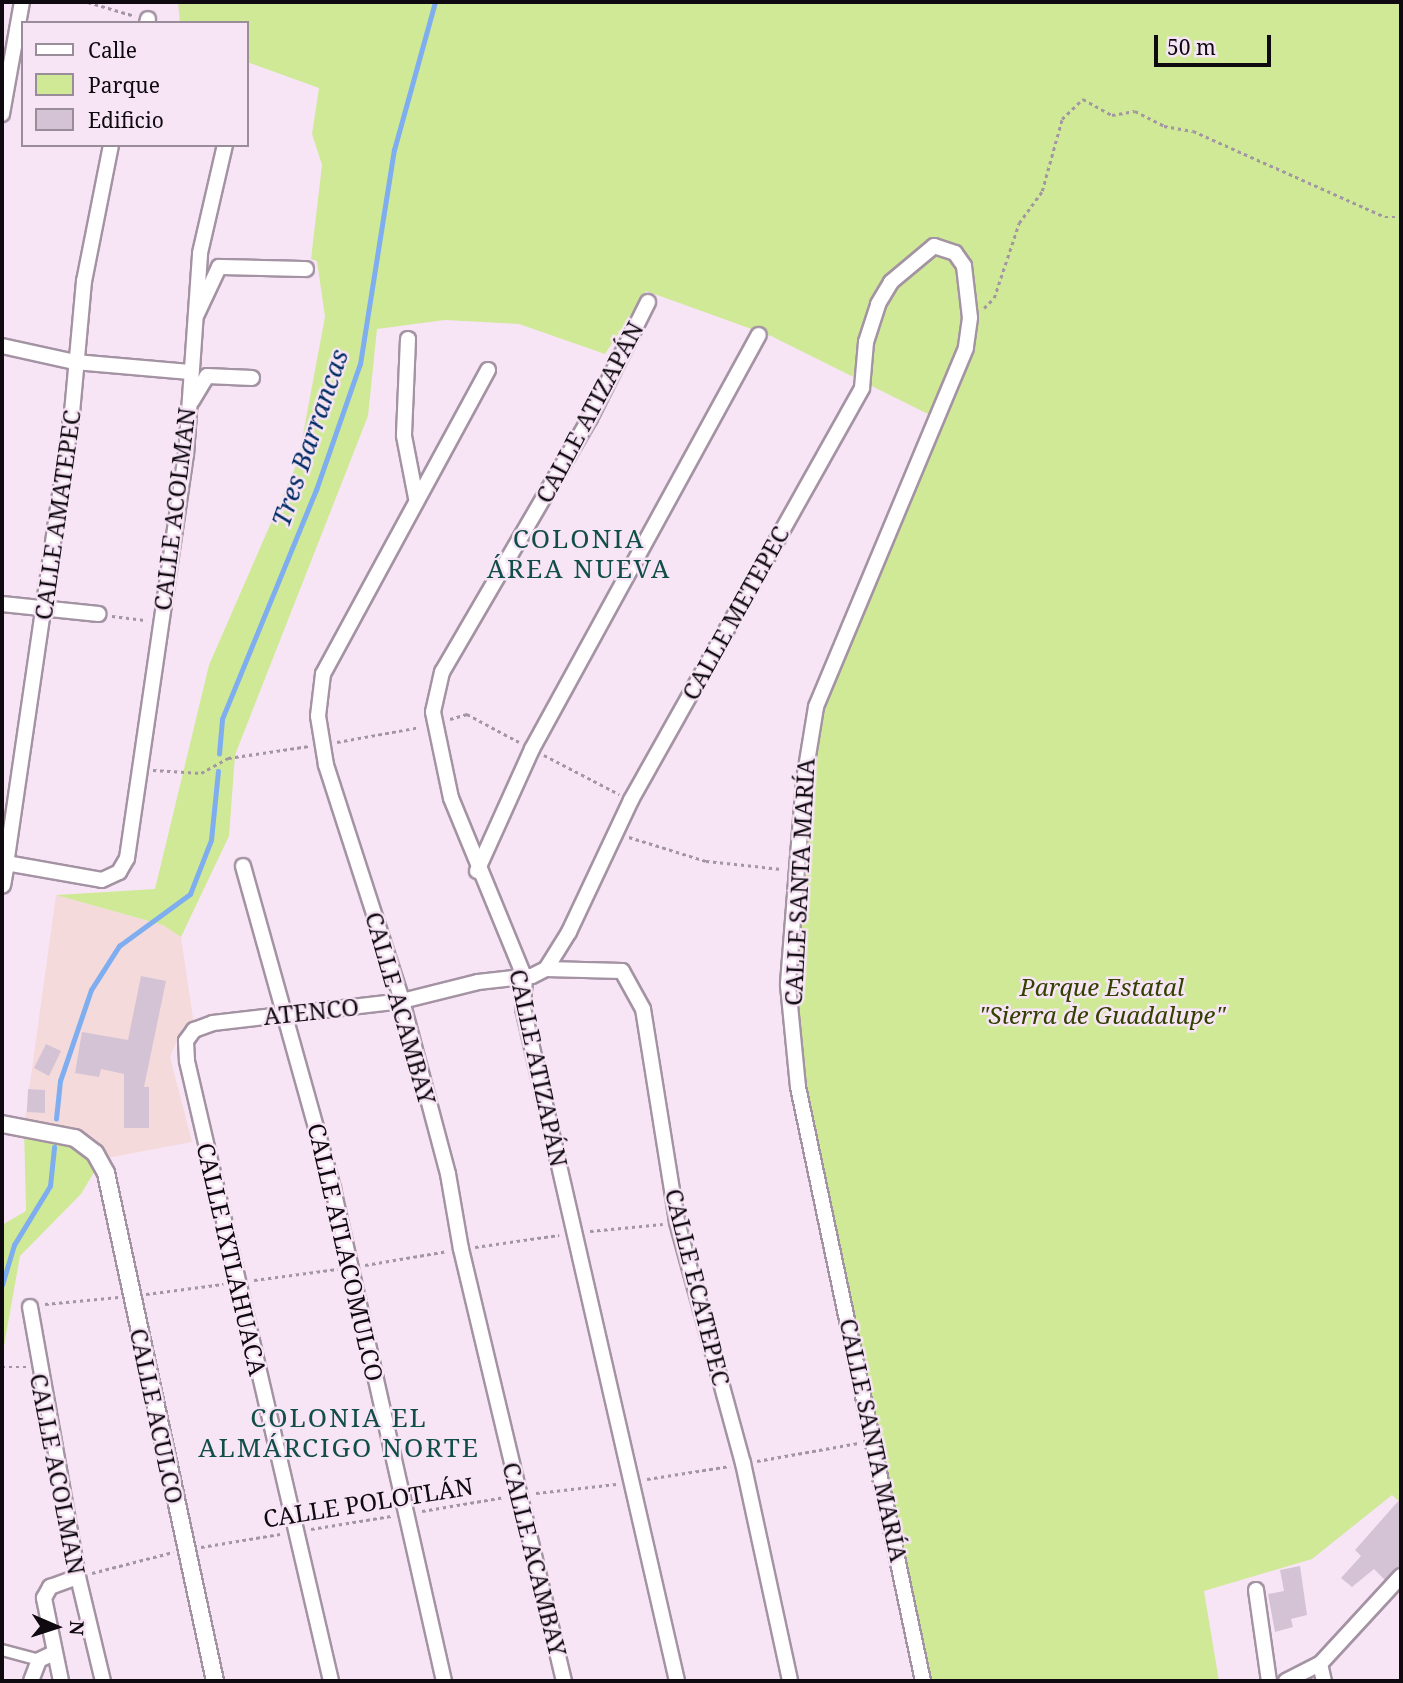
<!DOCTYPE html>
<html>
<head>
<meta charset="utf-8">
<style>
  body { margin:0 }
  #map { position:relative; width:1403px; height:1683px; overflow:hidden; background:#f7e5f6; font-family:"Noto Serif",serif }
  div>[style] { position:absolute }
  .education>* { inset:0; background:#f5dadb }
  .green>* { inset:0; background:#d0e997 }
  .stream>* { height:4.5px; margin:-2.25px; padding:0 2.25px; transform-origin:2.25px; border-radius:2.25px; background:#7faef0 }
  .building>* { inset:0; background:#d3c3d5 }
  .path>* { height:2.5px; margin-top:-1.25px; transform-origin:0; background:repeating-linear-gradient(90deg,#a396a3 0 3.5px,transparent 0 7px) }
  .roads { filter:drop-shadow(2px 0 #a493a3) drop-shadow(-2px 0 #a493a3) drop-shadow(0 2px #a493a3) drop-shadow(0 -2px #a493a3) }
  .pedestrian>* { height:10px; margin:-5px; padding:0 5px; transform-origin:5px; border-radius:5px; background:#fff }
  .minor>* { height:14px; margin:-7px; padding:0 7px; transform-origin:7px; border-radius:7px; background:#fff }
  .tertiary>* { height:16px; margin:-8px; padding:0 8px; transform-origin:8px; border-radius:8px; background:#fff }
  span { translate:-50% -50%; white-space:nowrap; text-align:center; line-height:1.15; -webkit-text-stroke:5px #f7e5f6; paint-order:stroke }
  .street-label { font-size:24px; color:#0f0a0f }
  .park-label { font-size:24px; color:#324000; font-style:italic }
  .water-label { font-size:26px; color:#002c65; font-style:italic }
  .neighbourhood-label { font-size:26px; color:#124e49; letter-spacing:2px }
  .frame { position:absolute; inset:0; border:4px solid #0f0a0f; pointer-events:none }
  .legend { position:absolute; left:21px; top:21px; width:228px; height:126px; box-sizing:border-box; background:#f7e5f6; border:2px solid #9a8d9a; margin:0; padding:9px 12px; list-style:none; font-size:21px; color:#0f0a0f }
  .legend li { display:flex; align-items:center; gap:14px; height:35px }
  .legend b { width:35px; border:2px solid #9a8d9a }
  .north { position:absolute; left:21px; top:1592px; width:70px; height:70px; -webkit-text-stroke:5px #f7e5f6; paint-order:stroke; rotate:93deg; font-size:19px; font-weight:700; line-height:28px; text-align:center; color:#0f0a0f }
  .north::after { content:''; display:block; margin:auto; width:24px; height:32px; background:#0f0a0f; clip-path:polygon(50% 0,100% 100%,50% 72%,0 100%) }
  .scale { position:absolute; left:1154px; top:35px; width:117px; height:32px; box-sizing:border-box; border:4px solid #0f0a0f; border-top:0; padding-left:9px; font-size:21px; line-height:24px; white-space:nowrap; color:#0f0a0f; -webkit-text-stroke:5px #f7e5f6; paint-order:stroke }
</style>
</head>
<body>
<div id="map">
  <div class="education">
    <i style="clip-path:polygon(56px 895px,163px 925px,181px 937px,194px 1025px,183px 1027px,170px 1057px,192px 1142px,102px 1159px,24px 1126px)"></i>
  </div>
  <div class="green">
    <i style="clip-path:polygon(178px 2px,1401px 2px,1401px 1503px,1392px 1495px,1312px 1559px,1204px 1591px,1219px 1681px,931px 1681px,916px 1627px,811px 1139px,797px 1011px,807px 803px,825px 710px,876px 577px,944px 422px,771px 336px,646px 291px,605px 354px,519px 324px,445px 320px,377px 329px,368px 416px,235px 755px,229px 836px,181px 937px,163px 925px,56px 895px,155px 889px,209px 665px,298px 461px,325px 317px,317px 261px,311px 259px,322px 165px,312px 134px,319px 88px,247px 62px,247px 23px,180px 23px)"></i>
    <i style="clip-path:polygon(24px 1126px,72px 1142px,102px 1159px,81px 1194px,20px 1256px,2px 1357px,2px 1225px,26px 1211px)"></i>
  </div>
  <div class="stream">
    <i style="left:219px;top:754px;width:35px;rotate:-85deg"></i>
    <i style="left:222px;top:719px;width:248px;rotate:-67.7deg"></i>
    <i style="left:316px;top:490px;width:133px;rotate:-70.8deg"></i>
    <i style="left:360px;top:364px;width:217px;rotate:-81deg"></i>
    <i style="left:394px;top:150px;width:154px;rotate:-74.5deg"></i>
    <i style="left:56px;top:1119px;width:38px;rotate:-84deg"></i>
    <i style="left:60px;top:1081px;width:96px;rotate:-71.2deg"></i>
    <i style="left:91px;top:990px;width:52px;rotate:-57.5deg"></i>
    <i style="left:119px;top:946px;width:88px;rotate:-36.2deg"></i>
    <i style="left:190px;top:894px;width:58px;rotate:-68.7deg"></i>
    <i style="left:211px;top:840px;width:69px;rotate:-84.2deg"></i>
    <i style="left:2px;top:1285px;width:42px;rotate:-73.3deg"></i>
    <i style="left:14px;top:1245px;width:69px;rotate:-58.6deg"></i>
    <i style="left:50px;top:1186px;width:39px;rotate:-84deg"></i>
  </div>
  <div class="building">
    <i style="clip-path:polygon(141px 976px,166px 981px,144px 1087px,149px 1087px,149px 1128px,124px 1128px,124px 1074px,101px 1069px,99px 1077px,75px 1073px,82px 1032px,128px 1040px)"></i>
    <i style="clip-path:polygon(46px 1044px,61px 1051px,49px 1076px,34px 1068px)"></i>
    <i style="clip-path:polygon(28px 1089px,45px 1090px,45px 1113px,27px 1112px)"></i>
    <i style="clip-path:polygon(1401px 1498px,1401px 1567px,1385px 1580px,1374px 1569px,1352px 1587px,1341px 1578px,1361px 1556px,1355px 1550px)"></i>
    <i style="clip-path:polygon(1300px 1566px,1307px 1615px,1291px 1619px,1293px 1627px,1275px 1632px,1268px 1594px,1284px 1591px,1280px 1570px)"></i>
  </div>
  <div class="path">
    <i style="left:88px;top:2px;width:49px;rotate:16.6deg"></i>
    <i style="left:984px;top:308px;width:14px;rotate:-45deg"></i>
    <i style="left:994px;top:298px;width:79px;rotate:-71.6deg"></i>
    <i style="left:1019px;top:223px;width:39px;rotate:-54deg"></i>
    <i style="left:1042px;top:191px;width:75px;rotate:-74.5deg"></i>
    <i style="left:1062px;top:119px;width:29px;rotate:-44deg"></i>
    <i style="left:1083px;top:99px;width:33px;rotate:29deg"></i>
    <i style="left:1112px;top:115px;width:23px;rotate:-10deg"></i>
    <i style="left:1135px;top:111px;width:33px;rotate:27deg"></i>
    <i style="left:1164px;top:126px;width:29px;rotate:10deg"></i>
    <i style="left:1193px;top:131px;width:210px;rotate:24.1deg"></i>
    <i style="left:1385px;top:217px;width:16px"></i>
    <i style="left:112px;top:616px;width:35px;rotate:7deg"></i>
    <i style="left:450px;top:719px;width:18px;rotate:-16deg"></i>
    <i style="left:467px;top:714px;width:59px;rotate:28.3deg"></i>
    <i style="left:337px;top:742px;width:84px;rotate:-10.2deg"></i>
    <i style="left:544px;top:755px;width:85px;rotate:27.5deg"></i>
    <i style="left:153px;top:770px;width:48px;rotate:3.6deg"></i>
    <i style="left:201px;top:773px;width:31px;rotate:-29deg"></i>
    <i style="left:228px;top:758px;width:82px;rotate:-8.4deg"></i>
    <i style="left:629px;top:837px;width:81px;rotate:17.3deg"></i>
    <i style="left:706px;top:861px;width:76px;rotate:6deg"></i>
    <i style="left:590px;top:1231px;width:73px;rotate:-5.5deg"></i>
    <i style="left:475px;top:1247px;width:85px;rotate:-8.1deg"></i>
    <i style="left:365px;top:1265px;width:84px;rotate:-9.6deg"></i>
    <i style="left:254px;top:1280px;width:84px;rotate:-7.5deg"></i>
    <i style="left:146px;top:1294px;width:78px;rotate:-7.4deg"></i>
    <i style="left:45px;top:1304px;width:74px;rotate:-5.4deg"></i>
    <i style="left:2px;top:1367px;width:24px"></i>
    <i style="left:757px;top:1461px;width:103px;rotate:-10.1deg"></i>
    <i style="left:647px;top:1479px;width:84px;rotate:-8.9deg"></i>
    <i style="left:536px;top:1493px;width:81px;rotate:-6.4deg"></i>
    <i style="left:422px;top:1511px;width:84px;rotate:-9.6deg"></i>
    <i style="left:311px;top:1529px;width:81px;rotate:-9.2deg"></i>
    <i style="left:201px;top:1547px;width:80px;rotate:-9.3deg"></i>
    <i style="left:92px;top:1573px;width:84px;rotate:-14.5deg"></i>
  </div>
  <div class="roads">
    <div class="pedestrian">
      <i style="left:2px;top:1650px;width:38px;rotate:15deg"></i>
    </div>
    <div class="minor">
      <i style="left:147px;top:23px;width:4px;rotate:-76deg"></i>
      <i style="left:2px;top:114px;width:114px;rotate:-79.9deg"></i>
      <i style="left:111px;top:145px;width:139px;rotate:101.2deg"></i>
      <i style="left:84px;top:281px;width:132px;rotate:95.2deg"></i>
      <i style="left:72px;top:412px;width:456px;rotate:98.3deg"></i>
      <i style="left:6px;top:863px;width:97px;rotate:10deg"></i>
      <i style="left:102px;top:880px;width:19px;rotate:-25deg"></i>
      <i style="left:119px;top:872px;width:16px;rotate:-60deg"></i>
      <i style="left:127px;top:858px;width:407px;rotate:-81.7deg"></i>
      <i style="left:186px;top:455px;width:202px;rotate:-86deg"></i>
      <i style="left:200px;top:253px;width:111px;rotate:-77deg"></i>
      <i style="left:648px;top:302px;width:130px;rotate:116.6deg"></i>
      <i style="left:590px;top:418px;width:294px;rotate:120.2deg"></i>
      <i style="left:442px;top:672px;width:41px;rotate:102.7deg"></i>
      <i style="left:433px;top:712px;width:88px;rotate:78.2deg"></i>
      <i style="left:451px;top:798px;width:195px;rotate:67.7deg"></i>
      <i style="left:525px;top:978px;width:30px;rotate:94deg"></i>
      <i style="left:523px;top:1008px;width:690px;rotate:77.11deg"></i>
      <i style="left:197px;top:314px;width:52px;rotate:-64.9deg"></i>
      <i style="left:219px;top:267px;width:87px;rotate:1.3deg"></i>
      <i style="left:408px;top:339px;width:97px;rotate:92.4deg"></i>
      <i style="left:404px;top:436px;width:63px;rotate:79deg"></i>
      <i style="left:2px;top:346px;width:75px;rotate:12.4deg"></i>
      <i style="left:75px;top:362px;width:115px;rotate:5deg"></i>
      <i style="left:488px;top:370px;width:346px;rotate:118.5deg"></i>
      <i style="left:323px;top:674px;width:42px;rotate:96.8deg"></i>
      <i style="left:318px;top:716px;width:50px;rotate:80.7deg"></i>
      <i style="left:326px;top:765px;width:248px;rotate:72.1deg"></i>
      <i style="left:402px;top:1001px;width:179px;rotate:75.1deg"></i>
      <i style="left:448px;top:1174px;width:76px;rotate:80.2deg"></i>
      <i style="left:461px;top:1249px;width:444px;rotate:76.6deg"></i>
      <i style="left:192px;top:401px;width:29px;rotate:-59deg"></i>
      <i style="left:207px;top:376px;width:45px;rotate:2.5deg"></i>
      <i style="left:2px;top:604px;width:97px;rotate:5.9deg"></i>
      <i style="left:243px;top:866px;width:335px;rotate:74.4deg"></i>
      <i style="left:333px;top:1189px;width:504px;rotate:77.29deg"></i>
      <i style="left:477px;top:871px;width:134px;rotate:-65.7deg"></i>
      <i style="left:532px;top:749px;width:472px;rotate:-61.3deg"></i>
      <i style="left:546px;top:969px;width:76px;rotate:1.5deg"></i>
      <i style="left:622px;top:971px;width:43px;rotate:61.1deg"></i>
      <i style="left:643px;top:1009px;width:216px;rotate:80.9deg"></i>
      <i style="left:677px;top:1222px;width:250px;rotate:74.7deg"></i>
      <i style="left:743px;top:1463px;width:223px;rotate:77.8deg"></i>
      <i style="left:30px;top:1307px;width:274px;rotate:79.9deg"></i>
      <i style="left:78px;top:1577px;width:107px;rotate:76.5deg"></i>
      <i style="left:1256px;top:1590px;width:92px;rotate:81.9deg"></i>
      <i style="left:1320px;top:1664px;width:17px;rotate:77deg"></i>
      <i style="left:31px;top:1681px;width:22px;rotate:-69deg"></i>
      <i style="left:39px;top:1660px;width:14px;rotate:-25deg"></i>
      <i style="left:61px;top:1681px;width:85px;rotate:-101.6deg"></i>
      <i style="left:44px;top:1598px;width:13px;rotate:-61deg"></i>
      <i style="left:50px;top:1587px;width:30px;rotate:-20deg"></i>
      <i style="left:331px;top:1681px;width:637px;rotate:-103.08deg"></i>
      <i style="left:187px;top:1061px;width:20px;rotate:-93deg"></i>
      <i style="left:186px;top:1041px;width:14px;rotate:-54deg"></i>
      <i style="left:194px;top:1030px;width:20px;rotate:-20deg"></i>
      <i style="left:213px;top:1023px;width:190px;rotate:-6.6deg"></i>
      <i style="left:402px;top:1001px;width:78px;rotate:-14deg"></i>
      <i style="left:478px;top:982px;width:54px;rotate:-6.3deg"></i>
      <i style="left:532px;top:976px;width:16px;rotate:-27deg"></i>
      <i style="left:546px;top:969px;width:44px;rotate:-58.1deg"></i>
      <i style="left:569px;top:932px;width:146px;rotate:-64.8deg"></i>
      <i style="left:631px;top:800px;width:472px;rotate:-60.7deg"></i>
      <i style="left:862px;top:388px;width:46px;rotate:-85deg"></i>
      <i style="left:866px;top:342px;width:40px;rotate:-72deg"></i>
      <i style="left:878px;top:304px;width:26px;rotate:-59deg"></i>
      <i style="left:891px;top:282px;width:56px;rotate:-39.9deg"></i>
      <i style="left:934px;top:246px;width:22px;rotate:18deg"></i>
      <i style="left:955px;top:253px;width:16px;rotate:55deg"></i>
      <i style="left:964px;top:266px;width:52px;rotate:83.4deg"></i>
      <i style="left:970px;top:318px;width:30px;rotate:98deg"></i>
      <i style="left:966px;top:348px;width:389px;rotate:112.7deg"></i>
      <i style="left:816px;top:707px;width:74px;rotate:99.3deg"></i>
      <i style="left:804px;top:780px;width:206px;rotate:94.5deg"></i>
      <i style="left:788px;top:985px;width:102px;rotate:84.4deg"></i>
      <i style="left:798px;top:1087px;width:607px;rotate:78.12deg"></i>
      <i style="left:1286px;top:1681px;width:38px;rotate:-27deg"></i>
      <i style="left:1320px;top:1664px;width:120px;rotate:-47.4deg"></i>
    </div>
    <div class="tertiary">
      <i style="left:2px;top:862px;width:4px;rotate:14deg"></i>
      <i style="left:6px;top:863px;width:22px;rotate:100deg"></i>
      <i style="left:2px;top:1124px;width:74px;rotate:10.9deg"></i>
      <i style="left:75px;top:1138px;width:25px;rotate:37deg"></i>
      <i style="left:95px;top:1153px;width:23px;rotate:61deg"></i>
      <i style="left:106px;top:1173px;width:520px;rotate:77.89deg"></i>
    </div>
  </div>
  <div class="street-label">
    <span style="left:589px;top:412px;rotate:-62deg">CALLE ATIZAPÁN</span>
    <span style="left:174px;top:509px;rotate:-83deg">CALLE ACOLMAN</span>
    <span style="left:57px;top:515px;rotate:-82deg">CALLE AMATEPEC</span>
    <span style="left:735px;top:613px;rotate:-61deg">CALLE METEPEC</span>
    <span style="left:799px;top:882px;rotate:-87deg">CALLE SANTA MARÍA</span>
    <span style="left:401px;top:1008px;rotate:74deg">CALLE ACAMBAY</span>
    <span style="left:311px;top:1011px;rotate:-6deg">ATENCO</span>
    <span style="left:539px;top:1068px;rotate:78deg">CALLE ATIZAPÁN</span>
    <span style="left:346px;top:1252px;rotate:77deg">CALLE ATLACOMULCO</span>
    <span style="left:232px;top:1259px;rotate:77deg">CALLE IXTLAHUACA</span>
    <span style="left:698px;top:1287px;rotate:76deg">CALLE ECATEPEC</span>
    <span style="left:157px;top:1416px;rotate:78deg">CALLE ACULCO</span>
    <span style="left:874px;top:1440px;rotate:78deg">CALLE SANTA MARÍA</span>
    <span style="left:58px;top:1474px;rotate:79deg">CALLE ACOLMAN</span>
    <span style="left:368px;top:1502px;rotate:-9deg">CALLE POLOTLÁN</span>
    <span style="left:535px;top:1559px;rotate:76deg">CALLE ACAMBAY</span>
  </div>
  <div class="park-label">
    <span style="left:1102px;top:1001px">Parque Estatal<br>"Sierra de Guadalupe"</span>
  </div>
  <div class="water-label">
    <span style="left:310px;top:438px;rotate:-71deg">Tres Barrancas</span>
  </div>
  <div class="neighbourhood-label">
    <span style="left:579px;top:554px">COLONIA<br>ÁREA NUEVA</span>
    <span style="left:339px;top:1433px">COLONIA EL<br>ALMÁRCIGO NORTE</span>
  </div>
  <div class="frame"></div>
  <ul class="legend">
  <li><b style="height:9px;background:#fff"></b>Calle</li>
  <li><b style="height:19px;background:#d0e997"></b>Parque</li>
  <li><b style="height:19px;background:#d3c3d5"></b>Edificio</li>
  </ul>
  <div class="north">N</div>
  <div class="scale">50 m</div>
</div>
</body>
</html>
